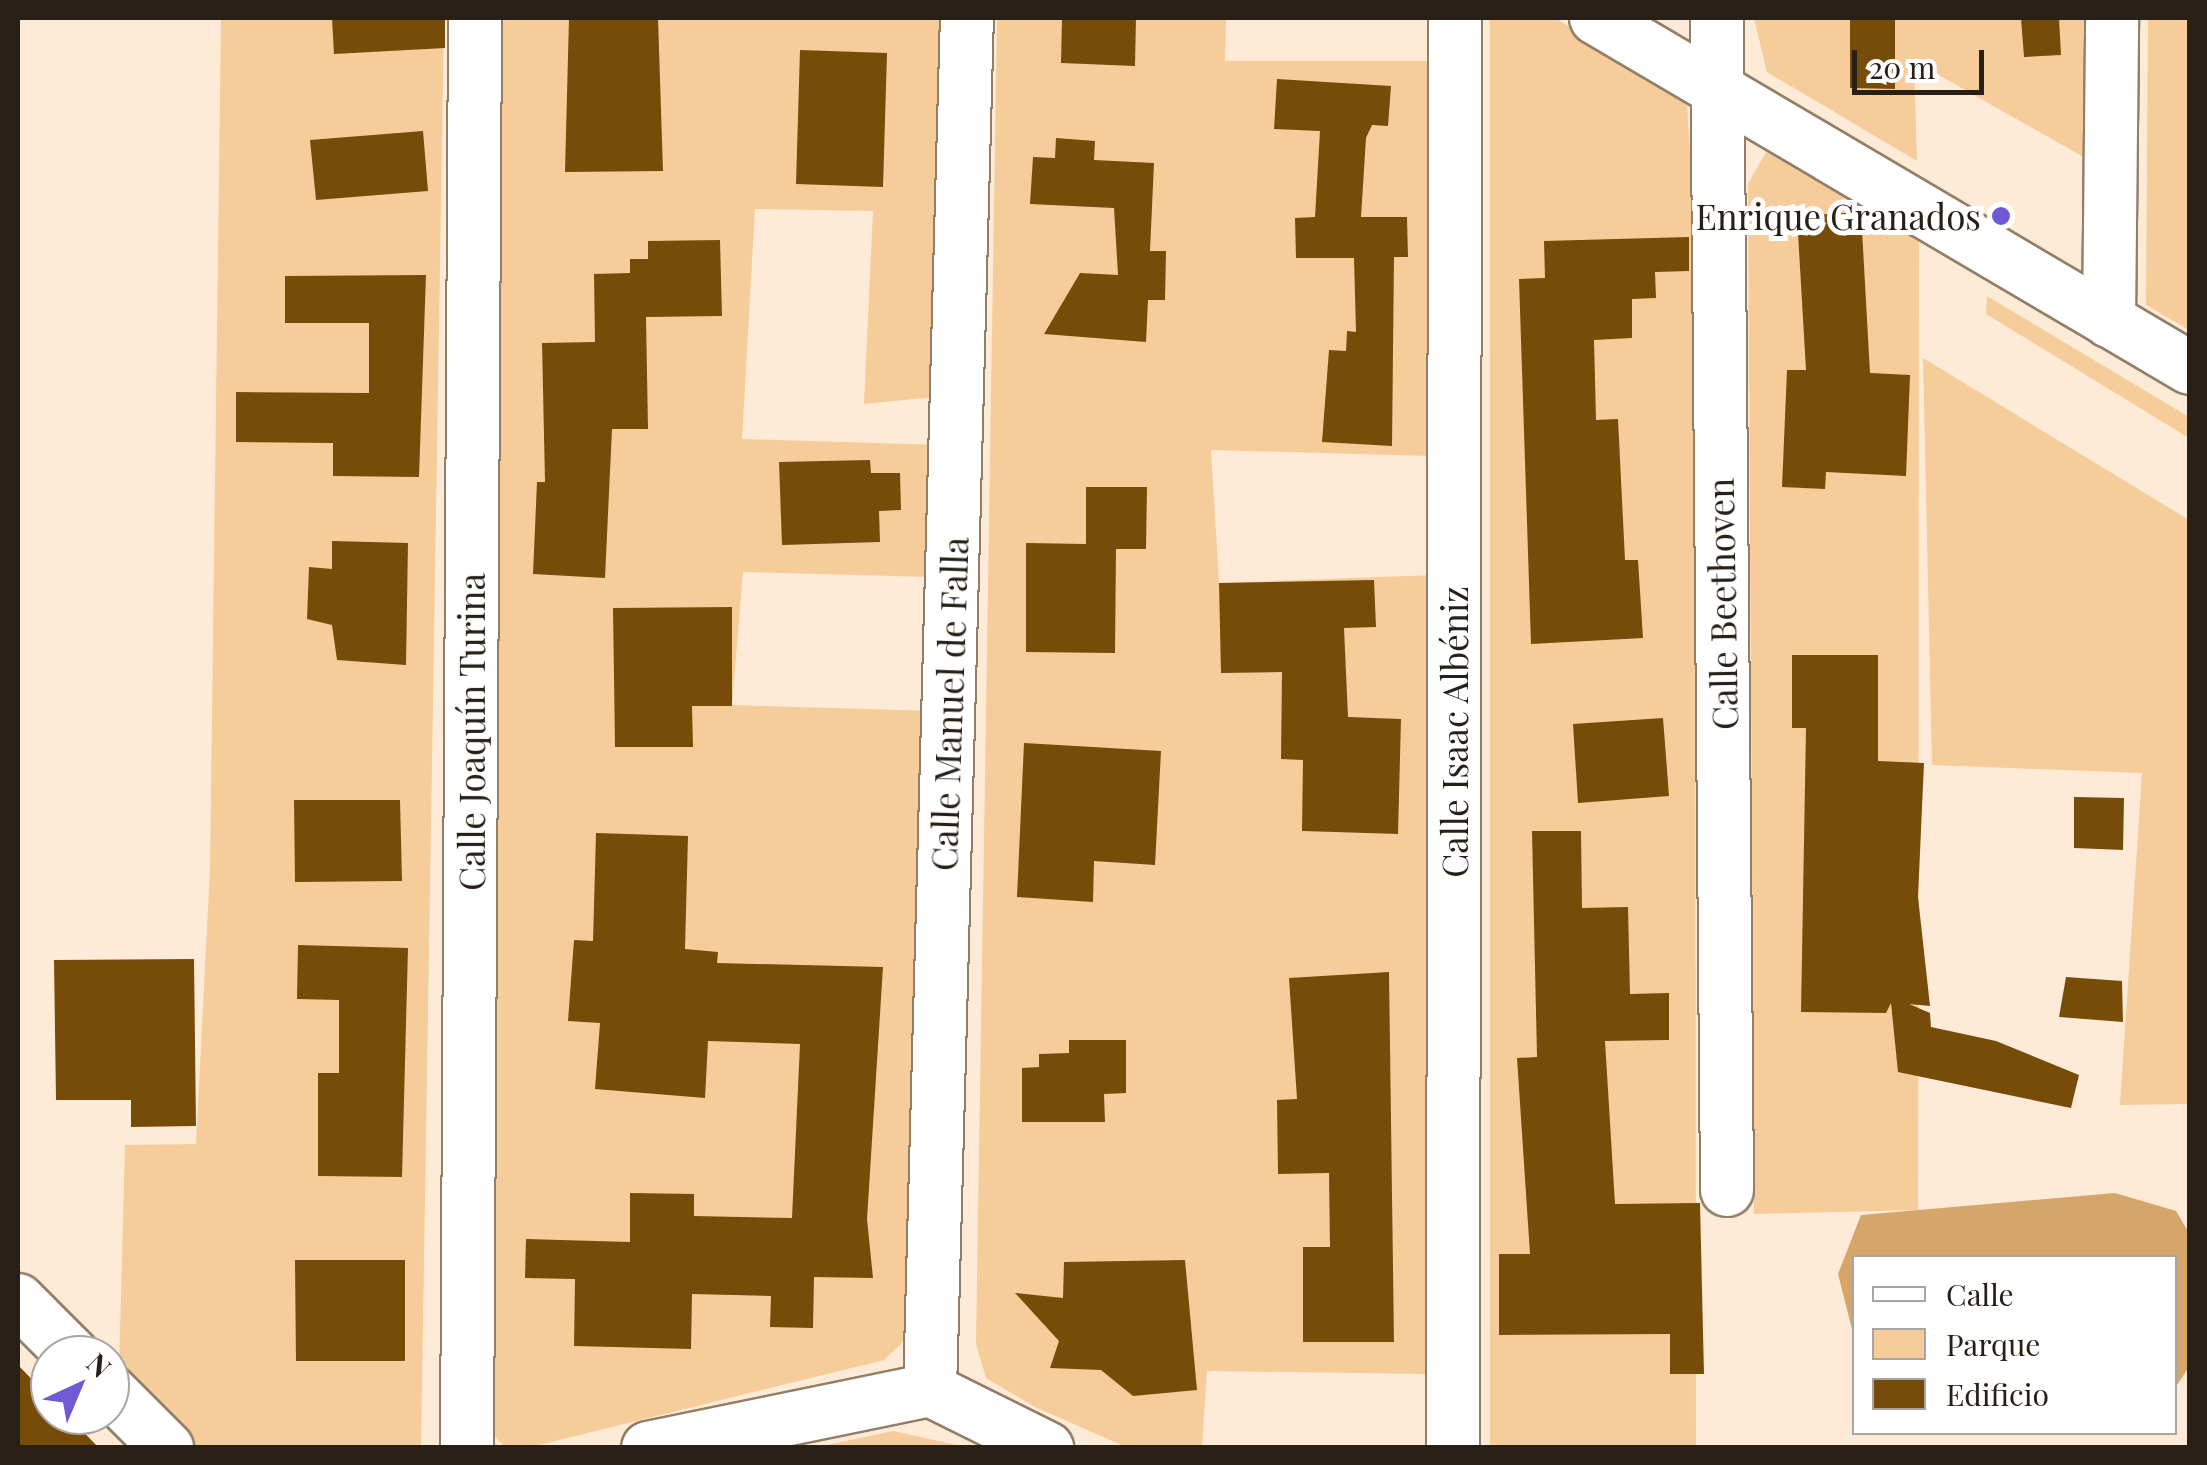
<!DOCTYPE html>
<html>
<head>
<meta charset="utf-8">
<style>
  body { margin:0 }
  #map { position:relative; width:2207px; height:1465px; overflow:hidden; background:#fdebd7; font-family:"Playfair Display",serif }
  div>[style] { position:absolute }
  .green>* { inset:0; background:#f6cc9a }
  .forest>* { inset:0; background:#d5a56a }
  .building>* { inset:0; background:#774c08 }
  .roads { filter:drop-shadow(2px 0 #937f68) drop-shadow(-2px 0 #937f68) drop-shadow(0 2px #937f68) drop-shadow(0 -2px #937f68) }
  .street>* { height:52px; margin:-26px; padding:0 26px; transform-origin:26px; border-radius:26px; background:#fff }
  .dots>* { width:28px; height:28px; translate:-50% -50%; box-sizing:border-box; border:5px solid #fff; border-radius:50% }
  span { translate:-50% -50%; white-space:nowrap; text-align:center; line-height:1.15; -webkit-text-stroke:10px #fff; paint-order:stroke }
  .poi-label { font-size:35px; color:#282017 }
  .right { translate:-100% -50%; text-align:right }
  .street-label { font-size:35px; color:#282017 }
  .frame { position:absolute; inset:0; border:20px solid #282017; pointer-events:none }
  .legend { position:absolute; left:1852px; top:1255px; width:325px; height:180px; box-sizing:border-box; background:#fff; border:2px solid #a9a6a2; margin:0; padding:12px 18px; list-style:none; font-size:30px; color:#282017 }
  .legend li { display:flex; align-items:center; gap:20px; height:50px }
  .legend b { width:50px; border:2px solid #a9a6a2 }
  .north { position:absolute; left:30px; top:1335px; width:100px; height:100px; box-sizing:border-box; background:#fff; border:2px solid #a9a6a2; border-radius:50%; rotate:44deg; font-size:28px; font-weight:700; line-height:40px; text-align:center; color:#282017 }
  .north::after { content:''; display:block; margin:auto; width:35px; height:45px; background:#705ad4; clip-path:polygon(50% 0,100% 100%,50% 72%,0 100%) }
  .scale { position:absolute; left:1852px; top:50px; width:132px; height:45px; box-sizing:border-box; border:5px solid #282017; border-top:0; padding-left:12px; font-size:30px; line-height:35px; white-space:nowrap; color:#282017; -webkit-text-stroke:8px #fff; paint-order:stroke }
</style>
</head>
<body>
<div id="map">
  <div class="green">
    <i style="clip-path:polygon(221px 18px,444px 18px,421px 1447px,195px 1447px,177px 1439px,119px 1369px,125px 1145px,196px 1144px,210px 869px)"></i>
    <i style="clip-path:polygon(500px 18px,946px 18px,935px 397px,864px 404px,873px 211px,755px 209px,742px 439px,939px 445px,930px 577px,743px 572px,732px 705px,936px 711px,915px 1302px,902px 1343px,884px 1360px,531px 1447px,503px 1445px,486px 1428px)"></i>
    <i style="clip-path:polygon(997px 18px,1226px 18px,1225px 61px,1427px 61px,1429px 456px,1211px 450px,1219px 583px,1435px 575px,1426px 1374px,1207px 1371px,1202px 1447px,1126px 1447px,1035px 1407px,986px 1378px,976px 1344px)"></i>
    <i style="clip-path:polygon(1490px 18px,1557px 19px,1687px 103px,1695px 237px,1696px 1447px,1490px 1447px)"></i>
    <i style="clip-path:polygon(1754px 18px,2086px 18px,2087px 159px,1914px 61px,1917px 161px,1767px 72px)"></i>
    <i style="clip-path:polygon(2148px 18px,2189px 18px,2189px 330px,2146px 305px)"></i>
    <i style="clip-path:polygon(1766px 152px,1919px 230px,1918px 1210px,1754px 1214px,1748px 184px)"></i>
    <i style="clip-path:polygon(1987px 296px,2189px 417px,2189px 438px,1986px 314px)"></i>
    <i style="clip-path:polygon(1923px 358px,2189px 520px,2189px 1104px,2120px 1105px,2142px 773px,1932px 765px)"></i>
    <i style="clip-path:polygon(893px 1431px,966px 1447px,818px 1447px)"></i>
  </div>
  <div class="forest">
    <i style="clip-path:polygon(2115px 1193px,2176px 1211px,2189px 1233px,2189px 1367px,2175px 1388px,2174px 1258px,1854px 1258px,1854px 1337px,1838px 1274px,1861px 1215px)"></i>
  </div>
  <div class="building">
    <i style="clip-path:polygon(332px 18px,445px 18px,445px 48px,334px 54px)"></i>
    <i style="clip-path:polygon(569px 18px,658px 18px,663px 171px,565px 172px)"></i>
    <i style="clip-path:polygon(1062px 18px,1136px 18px,1135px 66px,1061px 63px)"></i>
    <i style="clip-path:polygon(1850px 18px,1895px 18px,1895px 89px,1850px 88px)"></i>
    <i style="clip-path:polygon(2021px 18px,2059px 18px,2061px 55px,2024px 57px)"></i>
    <i style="clip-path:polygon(800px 50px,887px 53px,883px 187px,796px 184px)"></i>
    <i style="clip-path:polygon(1277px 79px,1391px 86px,1388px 126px,1372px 125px,1366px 138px,1361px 217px,1407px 217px,1408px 257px,1394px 257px,1392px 446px,1322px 442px,1329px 350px,1346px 351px,1347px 331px,1356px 332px,1354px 258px,1296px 258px,1295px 218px,1315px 217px,1320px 131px,1274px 129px)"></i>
    <i style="clip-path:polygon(423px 131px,428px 191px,316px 200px,310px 140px)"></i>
    <i style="clip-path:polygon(1056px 138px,1095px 141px,1094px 160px,1154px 163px,1150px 251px,1166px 251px,1165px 300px,1148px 300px,1146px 342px,1044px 334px,1080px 273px,1118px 275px,1114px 208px,1030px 204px,1033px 157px,1055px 158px)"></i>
    <i style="clip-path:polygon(1861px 212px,1870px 373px,1910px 375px,1906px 476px,1826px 472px,1825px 489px,1782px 487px,1787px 370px,1806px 370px,1797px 216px)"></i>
    <i style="clip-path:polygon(1689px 237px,1689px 271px,1655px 272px,1656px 298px,1632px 299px,1632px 338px,1594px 340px,1596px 420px,1618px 419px,1625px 560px,1638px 560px,1643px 638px,1531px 644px,1519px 279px,1545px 278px,1544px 241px)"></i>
    <i style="clip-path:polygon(720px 240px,722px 316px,646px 317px,648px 429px,612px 429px,605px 578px,533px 574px,537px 482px,545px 482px,542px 343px,595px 342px,594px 274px,630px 273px,630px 259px,648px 259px,648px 241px)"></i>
    <i style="clip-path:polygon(426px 275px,419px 477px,333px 476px,333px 443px,236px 442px,236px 392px,369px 393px,369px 323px,285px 323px,285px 276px)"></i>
    <i style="clip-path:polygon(870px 460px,871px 473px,900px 473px,901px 510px,879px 511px,880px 542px,782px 545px,779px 462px)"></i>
    <i style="clip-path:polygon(1086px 487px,1147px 487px,1146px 549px,1116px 549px,1115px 653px,1026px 652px,1026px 543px,1086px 544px)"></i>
    <i style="clip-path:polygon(332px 541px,408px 543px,406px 665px,337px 660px,332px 625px,307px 619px,309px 567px,332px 569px)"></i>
    <i style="clip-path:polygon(1374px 580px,1376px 627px,1344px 628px,1348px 717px,1401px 719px,1398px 834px,1302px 831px,1303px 760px,1281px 759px,1282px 672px,1221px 673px,1219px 583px)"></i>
    <i style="clip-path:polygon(732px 607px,732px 706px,692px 706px,693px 747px,615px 747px,613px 608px)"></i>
    <i style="clip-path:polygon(1792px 655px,1878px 655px,1878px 761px,1924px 763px,1918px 897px,1930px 1006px,1909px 1004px,1930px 1013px,1931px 1027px,1996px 1041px,2079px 1075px,2071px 1108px,1898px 1072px,1891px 1003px,1886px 1013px,1801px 1012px,1806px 728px,1792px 728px)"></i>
    <i style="clip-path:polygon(1663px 718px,1669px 796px,1578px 803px,1573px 724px)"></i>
    <i style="clip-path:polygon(1024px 743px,1161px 751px,1155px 865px,1094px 861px,1093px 902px,1017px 897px)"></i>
    <i style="clip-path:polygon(2074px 797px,2124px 798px,2123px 850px,2074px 848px)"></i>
    <i style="clip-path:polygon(294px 800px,400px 800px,402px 881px,295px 882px)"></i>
    <i style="clip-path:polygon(1532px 831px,1581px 831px,1582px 908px,1628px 907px,1630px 994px,1669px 993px,1669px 1040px,1605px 1041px,1615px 1204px,1700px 1203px,1704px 1374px,1670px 1374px,1670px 1334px,1499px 1335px,1499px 1254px,1530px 1254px,1517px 1058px,1537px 1057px)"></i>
    <i style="clip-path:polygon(596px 833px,688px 836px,685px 949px,718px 952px,717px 963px,883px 967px,867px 1219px,873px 1278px,814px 1277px,813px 1328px,770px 1327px,771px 1296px,692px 1294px,691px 1349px,574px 1346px,575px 1279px,525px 1278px,526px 1239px,630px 1242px,630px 1193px,694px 1194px,694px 1216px,792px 1218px,800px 1044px,708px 1041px,705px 1098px,595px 1089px,600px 1023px,568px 1021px,574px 940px,593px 941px)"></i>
    <i style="clip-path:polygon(298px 945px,408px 948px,402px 1177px,318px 1176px,318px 1073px,339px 1073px,339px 1000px,297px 999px)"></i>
    <i style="clip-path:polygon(194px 959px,196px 1126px,131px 1127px,131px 1100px,56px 1100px,54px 960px)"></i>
    <i style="clip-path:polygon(1389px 972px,1394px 1342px,1303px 1342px,1303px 1247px,1330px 1247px,1329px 1173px,1278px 1174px,1277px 1100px,1297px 1099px,1289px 978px)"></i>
    <i style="clip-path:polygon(2066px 977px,2122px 981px,2123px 1022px,2059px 1017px)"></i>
    <i style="clip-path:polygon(1069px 1040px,1126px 1040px,1126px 1093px,1104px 1094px,1105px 1122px,1022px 1122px,1022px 1068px,1039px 1067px,1039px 1054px,1069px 1053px)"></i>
    <i style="clip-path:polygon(295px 1260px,405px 1260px,405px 1361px,296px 1361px)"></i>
    <i style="clip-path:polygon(1185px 1260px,1197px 1390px,1133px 1396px,1101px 1370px,1050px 1368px,1059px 1341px,1015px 1293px,1063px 1298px,1064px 1262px)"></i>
    <i style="clip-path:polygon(18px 1365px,50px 1398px,50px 1415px,67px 1415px,99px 1448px,18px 1448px)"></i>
  </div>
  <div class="roads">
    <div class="street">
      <i style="left:1596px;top:18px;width:689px;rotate:30.51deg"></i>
      <i style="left:1717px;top:18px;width:1172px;rotate:89.51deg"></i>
      <i style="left:2109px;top:321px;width:303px;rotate:-89.4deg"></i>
      <i style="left:18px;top:1300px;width:78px;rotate:45deg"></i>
      <i style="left:930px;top:1390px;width:1372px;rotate:-88.46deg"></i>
      <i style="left:110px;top:1391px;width:81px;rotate:45deg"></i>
      <i style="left:467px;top:1448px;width:1430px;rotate:-89.68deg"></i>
      <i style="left:648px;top:1448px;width:288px;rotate:-11.6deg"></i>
      <i style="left:930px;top:1390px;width:131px;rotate:26.4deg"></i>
      <i style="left:1453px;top:1448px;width:1430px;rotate:-89.92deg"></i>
    </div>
  </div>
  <div class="dots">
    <i style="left:2001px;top:216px;background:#705ad4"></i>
  </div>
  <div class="poi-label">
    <span class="right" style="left:1981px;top:216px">Enrique Granados</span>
  </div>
  <div class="street-label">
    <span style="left:1722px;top:604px;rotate:-91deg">Calle Beethoven</span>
    <span style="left:949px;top:704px;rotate:-88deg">Calle Manuel de Falla</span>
    <span style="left:471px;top:732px;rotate:-90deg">Calle Joaquín Turina</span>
    <span style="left:1454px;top:732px;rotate:-90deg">Calle Isaac Albéniz</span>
  </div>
  <div class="frame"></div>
  <ul class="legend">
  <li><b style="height:12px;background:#fff"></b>Calle</li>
  <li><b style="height:28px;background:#f6cc9a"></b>Parque</li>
  <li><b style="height:28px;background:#774c08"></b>Edificio</li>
  </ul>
  <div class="north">N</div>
  <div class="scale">20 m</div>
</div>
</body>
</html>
